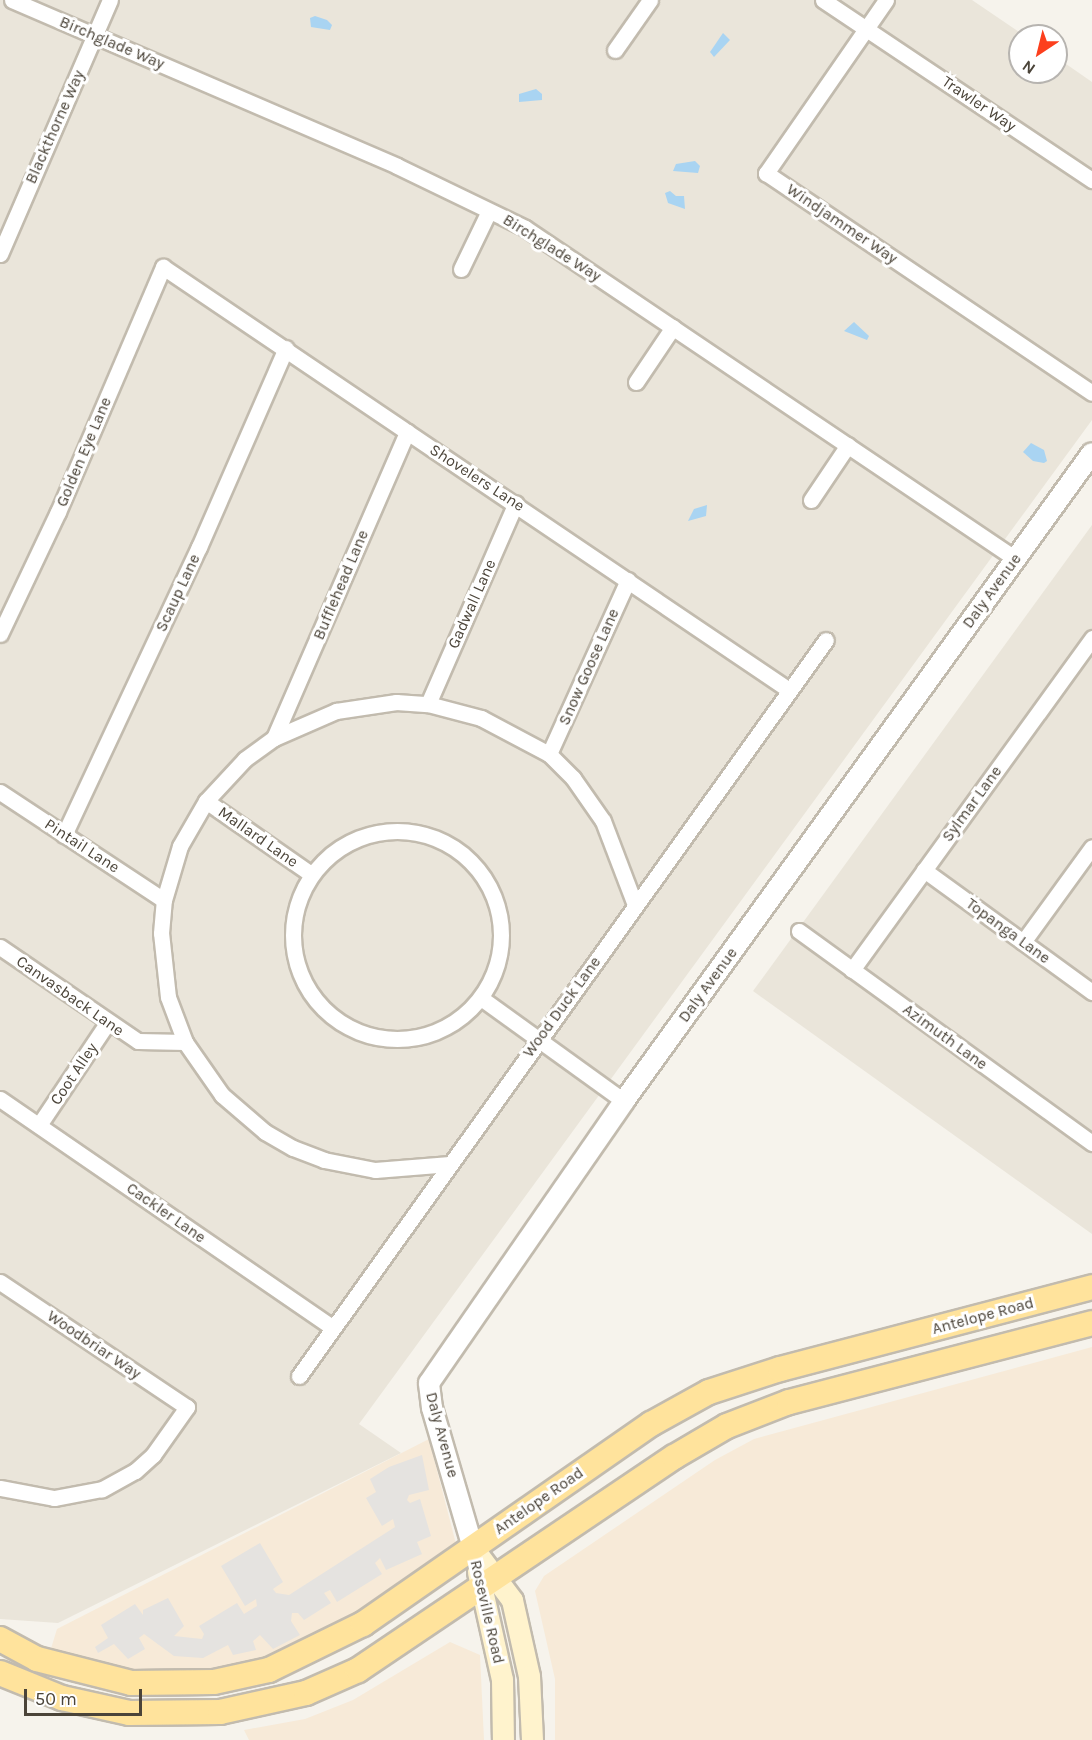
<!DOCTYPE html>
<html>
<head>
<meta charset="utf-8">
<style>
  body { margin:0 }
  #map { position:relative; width:1092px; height:1740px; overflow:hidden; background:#f6f3ec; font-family:Karla,sans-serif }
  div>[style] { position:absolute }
  .residential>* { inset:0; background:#eae5da }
  .commercial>* { inset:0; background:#f7ead8 }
  .parking>* { inset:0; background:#e5e3e0 }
  .water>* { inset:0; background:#a9d4f2 }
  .roads { filter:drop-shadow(2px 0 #c2bbae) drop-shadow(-2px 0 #c2bbae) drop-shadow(0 2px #c2bbae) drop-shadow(0 -2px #c2bbae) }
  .minor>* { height:15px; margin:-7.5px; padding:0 7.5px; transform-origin:7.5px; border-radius:7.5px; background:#fff }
  .minor>.ring { margin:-7.5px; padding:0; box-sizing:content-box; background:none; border:15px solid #fff; border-radius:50% }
  .tertiary>* { height:20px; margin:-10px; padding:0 10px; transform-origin:10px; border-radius:10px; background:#fff }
  .secondary>* { height:21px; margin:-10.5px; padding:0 10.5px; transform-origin:10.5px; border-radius:10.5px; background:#fff3cd }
  .primary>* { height:24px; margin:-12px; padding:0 12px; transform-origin:12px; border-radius:12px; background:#ffe39c }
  span { translate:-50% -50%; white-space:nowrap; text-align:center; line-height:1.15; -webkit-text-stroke:6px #fff; paint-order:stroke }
  .street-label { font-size:16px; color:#4b4439 }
  .north { position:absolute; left:1008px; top:24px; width:60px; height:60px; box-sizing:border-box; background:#fff; border:2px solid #b7b4b0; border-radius:50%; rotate:215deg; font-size:16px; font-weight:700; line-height:24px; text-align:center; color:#4b4439 }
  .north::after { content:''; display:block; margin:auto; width:21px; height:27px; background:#fc3f1d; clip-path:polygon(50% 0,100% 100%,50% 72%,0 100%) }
  .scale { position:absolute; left:24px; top:1689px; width:118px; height:27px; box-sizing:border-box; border:3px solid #4b4439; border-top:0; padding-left:8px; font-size:18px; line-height:21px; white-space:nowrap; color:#4b4439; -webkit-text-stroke:4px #fff; paint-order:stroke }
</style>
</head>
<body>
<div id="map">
  <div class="residential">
    <i style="clip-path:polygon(0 0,972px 0,1025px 36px,1020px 36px,1020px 72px,1056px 72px,1056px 57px,1092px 82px,1092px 420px,359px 1424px,401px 1453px,58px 1623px,0 1619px)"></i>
    <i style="clip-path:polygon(1092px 525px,1092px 1234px,753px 991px)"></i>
  </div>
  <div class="commercial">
    <i style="clip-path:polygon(1092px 1347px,1092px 1740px,555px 1740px,555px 1679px,535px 1591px,544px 1576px,715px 1460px,754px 1439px)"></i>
    <i style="clip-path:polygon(429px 1439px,457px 1548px,335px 1630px,224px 1676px,152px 1678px,49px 1655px,57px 1629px)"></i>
    <i style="clip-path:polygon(450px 1642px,480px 1655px,484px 1740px,249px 1740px,244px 1730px,305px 1719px,353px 1700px)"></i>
  </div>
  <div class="parking">
    <i style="clip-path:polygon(422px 1455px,429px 1490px,409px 1495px,407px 1500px,410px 1503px,420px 1499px,431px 1536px,417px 1542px,422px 1554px,386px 1570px,380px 1558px,375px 1563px,382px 1574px,337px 1602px,330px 1590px,324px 1593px,331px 1603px,304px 1620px,298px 1613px,292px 1613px,291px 1621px,300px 1635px,273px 1649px,260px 1635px,253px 1641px,256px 1650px,233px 1655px,228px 1645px,203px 1658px,174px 1656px,144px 1634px,139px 1638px,145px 1649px,128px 1659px,114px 1644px,98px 1653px,95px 1647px,108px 1638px,101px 1625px,135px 1604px,143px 1615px,143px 1610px,168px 1598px,184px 1626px,174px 1636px,202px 1639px,204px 1634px,199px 1626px,237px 1603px,244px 1614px,257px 1606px,256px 1599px,245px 1606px,221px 1566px,260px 1543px,283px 1582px,273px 1589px,276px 1593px,289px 1595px,395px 1527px,393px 1519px,382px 1526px,366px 1498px,376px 1492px,370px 1479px,389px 1467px)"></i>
  </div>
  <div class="water">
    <i style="clip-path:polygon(315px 16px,327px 20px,332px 25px,330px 30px,311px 27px,310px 18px)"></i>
    <i style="clip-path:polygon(723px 33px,730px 40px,714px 57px,710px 52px)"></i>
    <i style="clip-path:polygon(536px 89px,542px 94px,542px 100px,519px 102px,519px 94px)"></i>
    <i style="clip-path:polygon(695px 161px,700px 166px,698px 173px,673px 171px,676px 164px)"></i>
    <i style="clip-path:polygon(670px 191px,676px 196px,684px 196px,685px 209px,668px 203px,665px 193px)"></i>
    <i style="clip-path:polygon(854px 322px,869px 336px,867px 340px,844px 331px)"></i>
    <i style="clip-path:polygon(1031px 443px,1044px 450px,1047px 461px,1044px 463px,1033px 461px,1023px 452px)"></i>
    <i style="clip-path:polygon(707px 505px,706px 516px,688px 521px,694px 509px)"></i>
  </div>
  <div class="roads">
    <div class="minor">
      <i style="left:12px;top:0;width:419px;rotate:23.3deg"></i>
      <i style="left:397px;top:166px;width:142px;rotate:25.8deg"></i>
      <i style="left:525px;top:228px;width:592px;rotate:33.99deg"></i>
      <i style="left:823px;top:0;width:324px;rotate:33.8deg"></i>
      <i style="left:886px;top:0;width:211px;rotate:124.7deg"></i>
      <i style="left:766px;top:173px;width:393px;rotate:34deg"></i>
      <i style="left:615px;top:50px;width:61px;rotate:-55deg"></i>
      <i style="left:0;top:254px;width:277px;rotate:-66.6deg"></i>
      <i style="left:461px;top:269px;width:64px;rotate:-64.2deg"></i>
      <i style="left:636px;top:382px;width:66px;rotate:-56.1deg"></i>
      <i style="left:811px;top:500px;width:66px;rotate:-56.1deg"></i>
      <i style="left:0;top:634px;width:135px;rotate:-64.6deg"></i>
      <i style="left:58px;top:512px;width:267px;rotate:-66.8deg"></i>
      <i style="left:163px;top:267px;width:756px;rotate:34.05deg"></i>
      <i style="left:428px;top:704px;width:219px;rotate:-66.4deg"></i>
      <i style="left:274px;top:738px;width:334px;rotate:-66.5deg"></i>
      <i style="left:549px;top:754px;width:191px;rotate:-65.6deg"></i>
      <i style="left:0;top:792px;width:196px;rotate:33.4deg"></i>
      <i style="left:206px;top:801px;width:128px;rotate:34.8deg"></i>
      <i class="ring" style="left:293px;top:831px;width:193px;height:193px"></i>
      <i style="left:64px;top:835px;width:318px;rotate:-64.9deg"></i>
      <i style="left:199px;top:547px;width:217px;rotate:-66.4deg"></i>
      <i style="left:924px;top:870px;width:208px;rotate:36deg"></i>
      <i style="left:799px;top:931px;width:362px;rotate:35.9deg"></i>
      <i style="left:1023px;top:942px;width:117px;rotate:-54deg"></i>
      <i style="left:0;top:947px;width:167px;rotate:34.3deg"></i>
      <i style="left:138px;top:1041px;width:47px;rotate:1.2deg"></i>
      <i style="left:185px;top:1042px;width:65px;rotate:55.1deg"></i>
      <i style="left:222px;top:1095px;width:57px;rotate:40.7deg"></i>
      <i style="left:265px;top:1132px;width:32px;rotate:30deg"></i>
      <i style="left:293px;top:1148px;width:33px;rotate:21deg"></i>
      <i style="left:324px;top:1160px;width:52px;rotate:11.1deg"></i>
      <i style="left:375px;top:1170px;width:75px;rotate:-4.6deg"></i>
      <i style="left:852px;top:970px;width:410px;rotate:-54.1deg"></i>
      <i style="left:481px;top:998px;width:176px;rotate:35.8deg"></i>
      <i style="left:185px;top:1042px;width:48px;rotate:-110.7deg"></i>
      <i style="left:168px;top:997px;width:64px;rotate:-96.2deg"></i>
      <i style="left:161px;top:933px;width:33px;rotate:-85deg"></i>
      <i style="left:164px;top:900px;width:56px;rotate:-73.5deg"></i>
      <i style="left:180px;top:846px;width:52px;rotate:-60deg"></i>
      <i style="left:206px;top:801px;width:57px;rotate:-47.1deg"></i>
      <i style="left:245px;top:759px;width:36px;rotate:-36deg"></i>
      <i style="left:274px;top:738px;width:68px;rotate:-23.5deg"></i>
      <i style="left:336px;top:711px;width:61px;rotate:-8.5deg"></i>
      <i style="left:396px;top:702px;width:32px;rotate:4deg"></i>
      <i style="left:428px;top:704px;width:55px;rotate:14.8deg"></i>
      <i style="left:481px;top:718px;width:77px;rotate:27.9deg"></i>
      <i style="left:549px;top:754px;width:34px;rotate:45deg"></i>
      <i style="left:573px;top:778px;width:52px;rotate:55.1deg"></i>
      <i style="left:603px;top:821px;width:90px;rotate:69.1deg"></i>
      <i style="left:0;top:1099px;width:403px;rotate:34.5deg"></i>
      <i style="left:39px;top:1125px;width:124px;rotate:-56.2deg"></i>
      <i style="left:0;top:1282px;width:225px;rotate:33.8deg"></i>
      <i style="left:187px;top:1407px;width:59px;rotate:125.3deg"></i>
      <i style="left:153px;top:1455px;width:24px;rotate:138deg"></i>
      <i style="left:135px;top:1471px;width:38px;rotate:151deg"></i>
      <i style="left:102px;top:1489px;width:49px;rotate:169.4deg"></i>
      <i style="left:54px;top:1498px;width:55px;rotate:-169.5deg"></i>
      <i style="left:299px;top:1376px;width:905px;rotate:-54.4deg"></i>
    </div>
    <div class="tertiary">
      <i style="left:473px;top:1548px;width:146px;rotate:-106.3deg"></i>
      <i style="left:432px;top:1408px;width:25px;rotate:-97deg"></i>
      <i style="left:429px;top:1383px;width:343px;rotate:-55.3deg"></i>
      <i style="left:624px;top:1101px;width:799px;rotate:-54.16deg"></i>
    </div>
    <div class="secondary">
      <i style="left:473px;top:1548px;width:65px;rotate:53.1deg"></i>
      <i style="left:512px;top:1600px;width:78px;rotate:77.4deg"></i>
      <i style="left:529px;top:1676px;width:64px;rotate:87.3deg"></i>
      <i style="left:478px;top:1572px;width:110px;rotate:77.4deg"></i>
      <i style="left:502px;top:1679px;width:61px;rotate:89.1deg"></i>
    </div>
    <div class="primary">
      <i style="left:0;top:1639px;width:42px;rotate:28.4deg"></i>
      <i style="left:37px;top:1659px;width:97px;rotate:14.3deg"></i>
      <i style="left:131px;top:1683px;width:83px;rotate:-0.7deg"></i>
      <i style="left:214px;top:1682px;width:56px;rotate:-12.3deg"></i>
      <i style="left:269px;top:1670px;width:105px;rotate:-26.1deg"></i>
      <i style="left:363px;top:1624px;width:351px;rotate:-34.8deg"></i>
      <i style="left:651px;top:1424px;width:66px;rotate:-28.9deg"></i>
      <i style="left:709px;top:1392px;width:75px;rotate:-17.9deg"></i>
      <i style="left:780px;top:1369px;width:323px;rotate:-14.7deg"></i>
      <i style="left:0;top:1673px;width:67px;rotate:22deg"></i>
      <i style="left:62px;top:1698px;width:69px;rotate:12.6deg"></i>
      <i style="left:129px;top:1713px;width:91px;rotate:-0.6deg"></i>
      <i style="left:220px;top:1712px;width:88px;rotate:-12.5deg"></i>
      <i style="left:306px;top:1693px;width:57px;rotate:-23.9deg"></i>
      <i style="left:358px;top:1670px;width:381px;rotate:-34deg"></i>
      <i style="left:674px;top:1457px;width:61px;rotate:-30.3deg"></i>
      <i style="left:727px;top:1426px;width:66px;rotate:-21.2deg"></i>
      <i style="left:789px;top:1402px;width:313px;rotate:-14.6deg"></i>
    </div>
  </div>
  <div class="street-label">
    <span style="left:112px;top:43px;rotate:23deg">Birchglade Way</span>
    <span style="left:979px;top:104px;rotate:34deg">Trawler Way</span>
    <span style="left:55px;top:127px;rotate:-66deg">Blackthorne Way</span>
    <span style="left:842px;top:224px;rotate:34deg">Windjammer Way</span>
    <span style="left:552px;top:248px;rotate:32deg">Birchglade Way</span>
    <span style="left:84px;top:452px;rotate:-67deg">Golden Eye Lane</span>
    <span style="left:477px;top:478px;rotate:33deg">Shovelers Lane</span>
    <span style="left:341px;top:585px;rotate:-67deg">Bufflehead Lane</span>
    <span style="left:992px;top:591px;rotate:-54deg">Daly Avenue</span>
    <span style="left:178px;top:593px;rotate:-65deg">Scaup Lane</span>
    <span style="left:472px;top:604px;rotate:-66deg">Gadwall Lane</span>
    <span style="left:589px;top:667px;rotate:-66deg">Snow Goose Lane</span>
    <span style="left:972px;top:804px;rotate:-54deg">Sylmar Lane</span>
    <span style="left:258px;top:837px;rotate:35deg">Mallard Lane</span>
    <span style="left:82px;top:846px;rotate:33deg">Pintail Lane</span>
    <span style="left:1008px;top:931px;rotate:36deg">Topanga Lane</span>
    <span style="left:708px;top:985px;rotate:-54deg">Daly Avenue</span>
    <span style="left:70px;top:996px;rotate:35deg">Canvasback Lane</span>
    <span style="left:562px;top:1007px;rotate:-54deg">Wood Duck Lane</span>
    <span style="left:945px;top:1037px;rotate:36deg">Azimuth Lane</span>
    <span style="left:74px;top:1074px;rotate:-56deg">Coot Alley</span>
    <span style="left:166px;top:1213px;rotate:35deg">Cackler Lane</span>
    <span style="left:983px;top:1316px;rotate:-15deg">Antelope Road</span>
    <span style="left:94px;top:1345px;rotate:34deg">Woodbriar Way</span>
    <span style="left:442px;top:1435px;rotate:75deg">Daly Avenue</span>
    <span style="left:539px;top:1501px;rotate:-35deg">Antelope Road</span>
    <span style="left:487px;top:1612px;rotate:77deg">Roseville Road</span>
  </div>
  <div class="north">N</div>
  <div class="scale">50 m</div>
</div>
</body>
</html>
